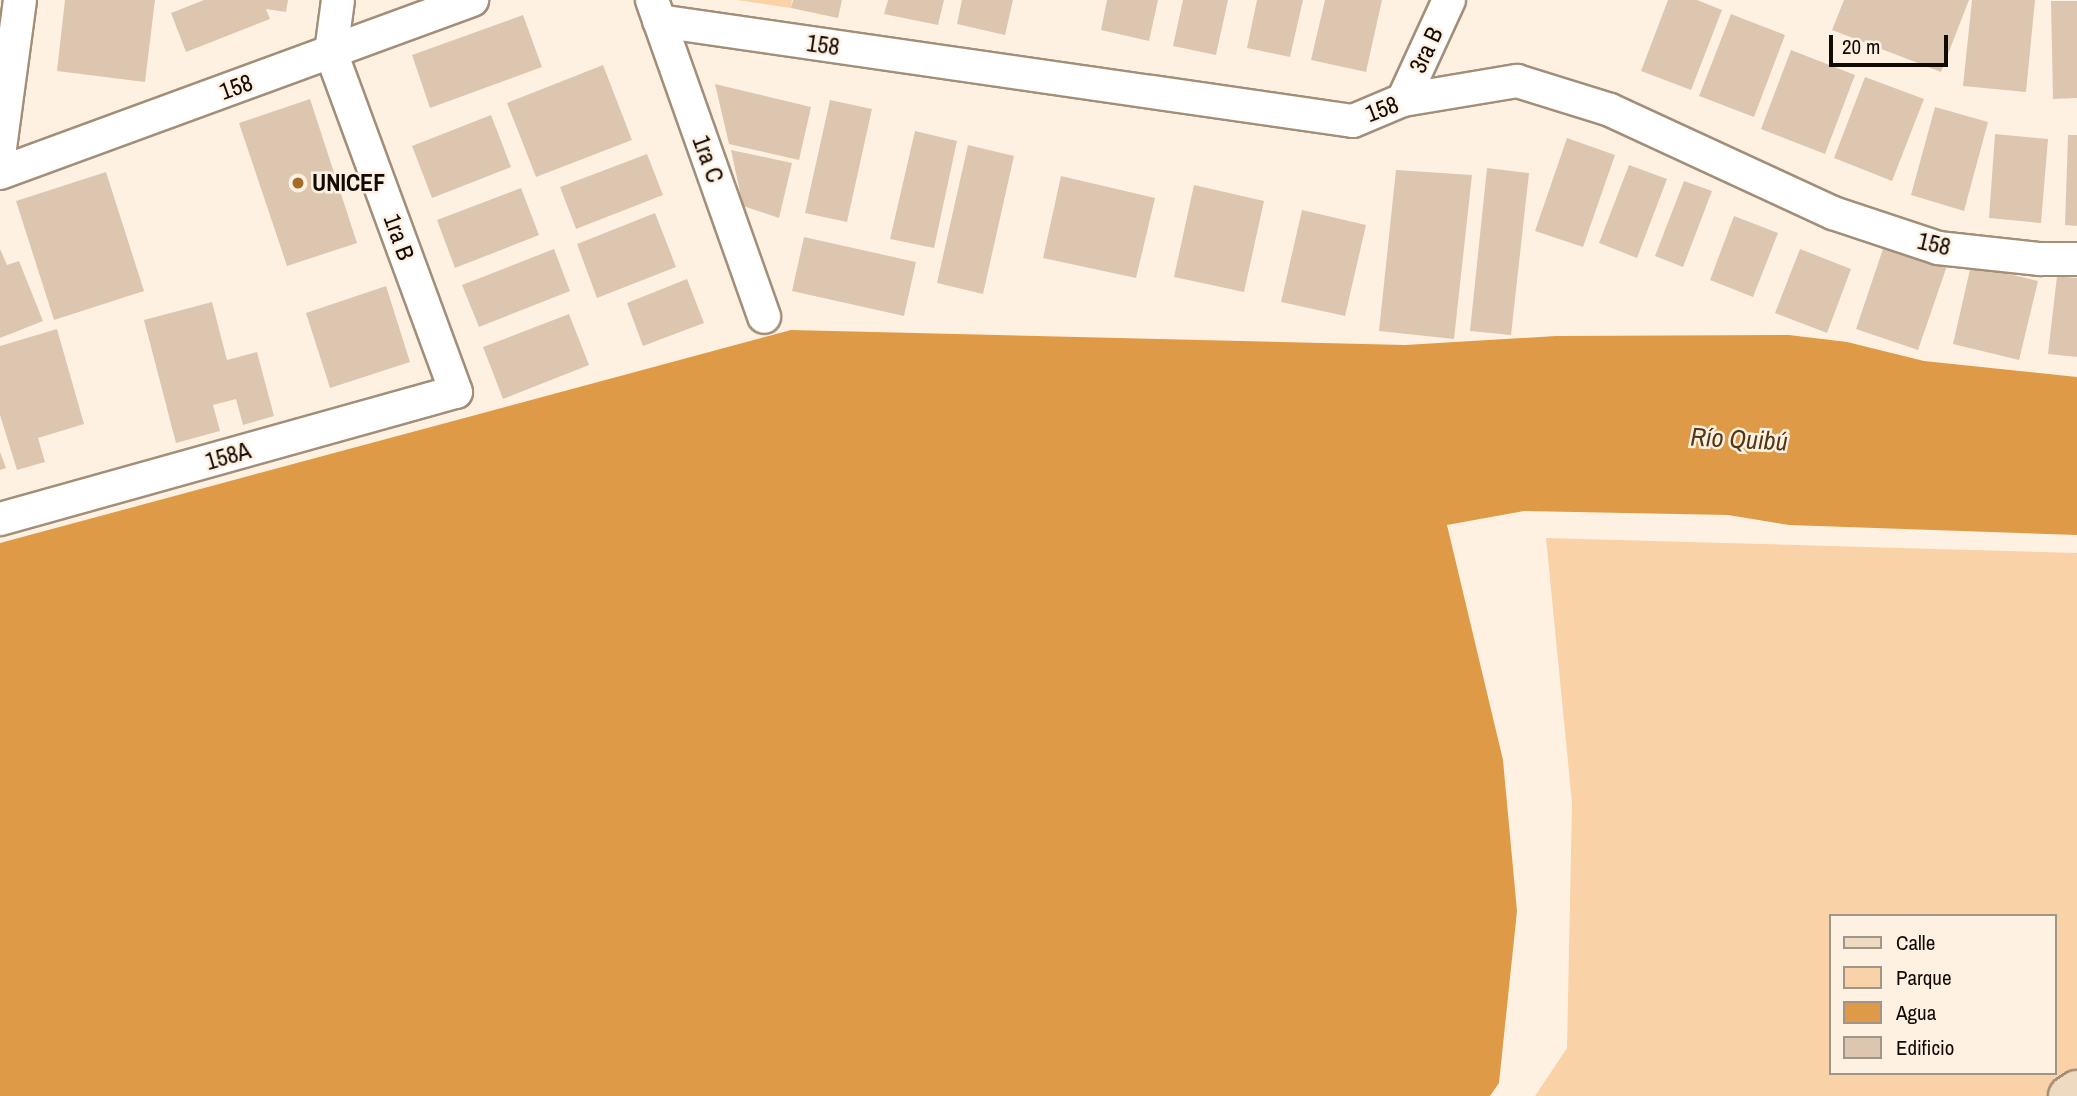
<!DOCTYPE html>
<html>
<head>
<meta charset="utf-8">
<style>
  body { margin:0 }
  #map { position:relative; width:2077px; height:1096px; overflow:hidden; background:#fff1e2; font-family:"Archivo Narrow",sans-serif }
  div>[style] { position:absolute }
  .green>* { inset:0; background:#f9d2a8 }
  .water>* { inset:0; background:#df9a48 }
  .building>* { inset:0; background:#ddc6af }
  .roads { filter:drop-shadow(2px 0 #a38e78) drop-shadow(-2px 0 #a38e78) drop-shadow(0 2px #a38e78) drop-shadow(0 -2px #a38e78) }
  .street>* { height:32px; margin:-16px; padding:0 16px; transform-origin:16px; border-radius:16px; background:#fff }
  .secondary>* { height:38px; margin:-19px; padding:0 19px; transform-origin:19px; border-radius:19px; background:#eedac0 }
  .dots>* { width:19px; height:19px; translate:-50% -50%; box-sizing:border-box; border:4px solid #fff1e2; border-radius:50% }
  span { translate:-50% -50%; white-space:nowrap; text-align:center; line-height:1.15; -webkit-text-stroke:5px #fff1e2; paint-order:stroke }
  .street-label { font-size:24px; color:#120a04 }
  .poi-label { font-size:24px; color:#120a04; font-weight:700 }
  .left { translate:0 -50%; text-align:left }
  .water-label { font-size:26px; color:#533715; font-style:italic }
  .legend { position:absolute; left:1829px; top:914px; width:228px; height:161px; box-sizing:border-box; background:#fff1e2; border:2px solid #a09589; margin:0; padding:9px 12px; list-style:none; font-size:21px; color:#120a04 }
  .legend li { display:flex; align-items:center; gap:14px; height:35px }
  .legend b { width:35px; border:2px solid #a09589 }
  .scale { position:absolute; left:1829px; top:35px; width:119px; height:32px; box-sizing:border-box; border:4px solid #120a04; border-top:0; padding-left:9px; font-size:21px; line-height:24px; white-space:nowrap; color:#120a04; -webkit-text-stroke:5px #fff1e2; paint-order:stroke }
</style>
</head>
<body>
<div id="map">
  <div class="green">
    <i style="clip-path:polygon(737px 0,792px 0,791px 8px)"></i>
    <i style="clip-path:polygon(evenodd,1546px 538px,2077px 553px,2077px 1096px,1535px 1096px,1567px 1048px,1572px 803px,1546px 538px,1830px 916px,2054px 916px,2054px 1073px,1830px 1073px,1830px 916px)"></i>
  </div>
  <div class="water">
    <i style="clip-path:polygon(791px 330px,1405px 345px,1556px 336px,1789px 335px,1847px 342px,1924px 361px,2077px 377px,2077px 535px,1789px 525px,1728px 515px,1524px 511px,1447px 525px,1503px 760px,1517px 911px,1499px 1083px,1490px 1096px,0 1096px,0 543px)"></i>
  </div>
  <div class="building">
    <i style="clip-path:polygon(65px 0,155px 0,145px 82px,57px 71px)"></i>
    <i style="clip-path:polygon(204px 0,288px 0,286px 12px,266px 9px,270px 19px,186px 52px,171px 13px)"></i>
    <i style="clip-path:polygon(793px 0,842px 0,838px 18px,791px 8px)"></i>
    <i style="clip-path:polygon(888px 0,944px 0,938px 25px,884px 14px)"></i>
    <i style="clip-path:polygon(962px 0,1013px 0,1005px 35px,957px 24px)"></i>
    <i style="clip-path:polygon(1107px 0,1158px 0,1149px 41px,1101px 30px)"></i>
    <i style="clip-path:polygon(1183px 0,1228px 0,1216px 55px,1173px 46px)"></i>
    <i style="clip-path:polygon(1257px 0,1303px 0,1290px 57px,1247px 48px)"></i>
    <i style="clip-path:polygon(1325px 0,1382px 0,1366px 72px,1311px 60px)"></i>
    <i style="clip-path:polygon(1668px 0,1697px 0,1722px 10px,1691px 90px,1641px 71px)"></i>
    <i style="clip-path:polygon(1844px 0,1969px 0,1941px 72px,1832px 30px)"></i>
    <i style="clip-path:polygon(1972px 0,2035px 0,2026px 92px,1963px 86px)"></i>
    <i style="clip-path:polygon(2051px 1px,2077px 1px,2077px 98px,2053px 99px)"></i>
    <i style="clip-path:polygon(1731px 14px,1785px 35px,1754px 117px,1699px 96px)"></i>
    <i style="clip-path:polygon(523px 15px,542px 67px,430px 108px,412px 55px)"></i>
    <i style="clip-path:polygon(1791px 50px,1855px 75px,1825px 154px,1761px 129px)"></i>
    <i style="clip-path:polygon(603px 65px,632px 140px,536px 177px,507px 103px)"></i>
    <i style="clip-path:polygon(1865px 77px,1924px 99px,1892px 181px,1834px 158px)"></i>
    <i style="clip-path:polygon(715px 84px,811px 107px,799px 160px,729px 144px)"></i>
    <i style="clip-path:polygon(310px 99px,357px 243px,287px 266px,239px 123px)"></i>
    <i style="clip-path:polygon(830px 100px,872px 109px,847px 222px,805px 213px)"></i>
    <i style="clip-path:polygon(1935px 107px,1988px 122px,1964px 211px,1911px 195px)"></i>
    <i style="clip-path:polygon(491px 115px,511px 167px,432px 198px,412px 146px)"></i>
    <i style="clip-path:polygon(915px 131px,957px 141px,934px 248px,890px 239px)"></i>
    <i style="clip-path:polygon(1995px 134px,2048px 139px,2041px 223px,1989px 218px)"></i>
    <i style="clip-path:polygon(2068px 135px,2077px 135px,2077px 226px,2065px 225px)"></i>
    <i style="clip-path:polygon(1567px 138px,1615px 155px,1583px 247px,1535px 231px)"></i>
    <i style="clip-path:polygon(968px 145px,1014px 156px,983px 294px,937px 283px)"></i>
    <i style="clip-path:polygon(731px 150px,792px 163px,779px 218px,743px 206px)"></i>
    <i style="clip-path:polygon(647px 154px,663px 195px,576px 229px,560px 187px)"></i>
    <i style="clip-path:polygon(1629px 165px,1667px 179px,1637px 258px,1599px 243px)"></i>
    <i style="clip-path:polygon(1487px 168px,1529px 173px,1511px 335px,1470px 331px)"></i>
    <i style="clip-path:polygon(1396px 170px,1472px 175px,1454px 339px,1379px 331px)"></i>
    <i style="clip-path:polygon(106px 172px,144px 291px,54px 320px,16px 201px)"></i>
    <i style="clip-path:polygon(1061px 176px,1155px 198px,1136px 278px,1043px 258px)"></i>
    <i style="clip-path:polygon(1684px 181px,1712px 191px,1683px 267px,1655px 256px)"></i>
    <i style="clip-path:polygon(1194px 185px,1264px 201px,1244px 292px,1174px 277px)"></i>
    <i style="clip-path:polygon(521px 188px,539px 235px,455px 268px,437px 220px)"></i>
    <i style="clip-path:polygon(1302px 210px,1366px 225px,1345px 316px,1281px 302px)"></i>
    <i style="clip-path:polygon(655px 213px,676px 267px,597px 298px,577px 244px)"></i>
    <i style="clip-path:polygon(1734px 216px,1778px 233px,1753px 297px,1710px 280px)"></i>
    <i style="clip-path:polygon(804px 237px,916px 262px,904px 316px,792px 291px)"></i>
    <i style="clip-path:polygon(1887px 237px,1950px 257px,1918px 350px,1856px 329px)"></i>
    <i style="clip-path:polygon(0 249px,7px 265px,19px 261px,43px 321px,0 338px)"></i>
    <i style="clip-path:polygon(554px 249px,570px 291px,479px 327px,462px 285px)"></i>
    <i style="clip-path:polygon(1800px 249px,1851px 269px,1827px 333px,1775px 313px)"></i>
    <i style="clip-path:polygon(1971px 265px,2038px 281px,2019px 360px,1953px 344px)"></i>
    <i style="clip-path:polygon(2057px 276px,2077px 278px,2077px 357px,2048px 354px)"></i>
    <i style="clip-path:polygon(687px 279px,704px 323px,643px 346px,627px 303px)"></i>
    <i style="clip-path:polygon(386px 286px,410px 362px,330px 388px,306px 313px)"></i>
    <i style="clip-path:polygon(212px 302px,227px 360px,257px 352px,274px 416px,243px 425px,236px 399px,213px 405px,220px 431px,176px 443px,144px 320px)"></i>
    <i style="clip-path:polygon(569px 314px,589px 365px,503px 399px,483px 347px)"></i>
    <i style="clip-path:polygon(57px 329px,84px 424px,38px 438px,45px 462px,17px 470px,0 415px,0 346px)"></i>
    <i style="clip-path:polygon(0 452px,6px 468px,0 470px)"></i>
  </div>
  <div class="roads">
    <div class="street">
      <i style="left:652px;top:0;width:336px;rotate:70.5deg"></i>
      <i style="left:659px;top:21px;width:701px;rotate:8.2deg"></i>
      <i style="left:1353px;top:121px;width:54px;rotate:-22.8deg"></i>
      <i style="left:1403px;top:100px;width:116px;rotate:-9.5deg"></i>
      <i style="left:1517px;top:81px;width:97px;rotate:17.3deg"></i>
      <i style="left:1610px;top:110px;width:246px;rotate:24.8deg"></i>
      <i style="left:1833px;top:213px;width:111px;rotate:18.4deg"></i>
      <i style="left:1938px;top:248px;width:103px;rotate:6.2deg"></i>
      <i style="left:2040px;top:259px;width:37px"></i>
      <i style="left:1403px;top:100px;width:110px;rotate:-65.3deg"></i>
      <i style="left:0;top:148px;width:149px;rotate:-82.3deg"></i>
      <i style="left:0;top:173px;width:503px;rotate:-20.13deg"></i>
      <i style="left:0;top:519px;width:473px;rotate:-15.6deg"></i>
      <i style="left:456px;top:392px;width:362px;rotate:-110.2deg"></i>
      <i style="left:331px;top:52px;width:52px;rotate:-82.3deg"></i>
    </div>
    <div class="secondary">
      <i style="left:2068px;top:1096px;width:11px;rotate:-34deg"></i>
    </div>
  </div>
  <div class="dots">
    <i style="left:298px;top:183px;background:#a36c27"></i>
  </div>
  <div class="street-label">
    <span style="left:823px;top:45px;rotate:8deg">158</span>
    <span style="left:1426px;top:50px;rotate:-65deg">3ra B</span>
    <span style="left:236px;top:87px;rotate:-20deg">158</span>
    <span style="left:1382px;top:109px;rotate:-21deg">158</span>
    <span style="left:708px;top:159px;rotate:70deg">1ra C</span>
    <span style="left:399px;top:237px;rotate:70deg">1ra B</span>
    <span style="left:1934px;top:244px;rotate:13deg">158</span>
    <span style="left:228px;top:456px;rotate:-16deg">158A</span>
  </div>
  <div class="poi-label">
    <span class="left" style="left:312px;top:183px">UNICEF</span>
  </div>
  <div class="water-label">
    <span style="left:1739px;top:439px;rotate:3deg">Río Quibú</span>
  </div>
  <ul class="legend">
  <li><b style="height:9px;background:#eedac0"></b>Calle</li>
  <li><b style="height:19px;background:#f9d2a8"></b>Parque</li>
  <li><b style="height:19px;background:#df9a48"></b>Agua</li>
  <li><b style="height:19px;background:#ddc6af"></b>Edificio</li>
  </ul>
  <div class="scale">20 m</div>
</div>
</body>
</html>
